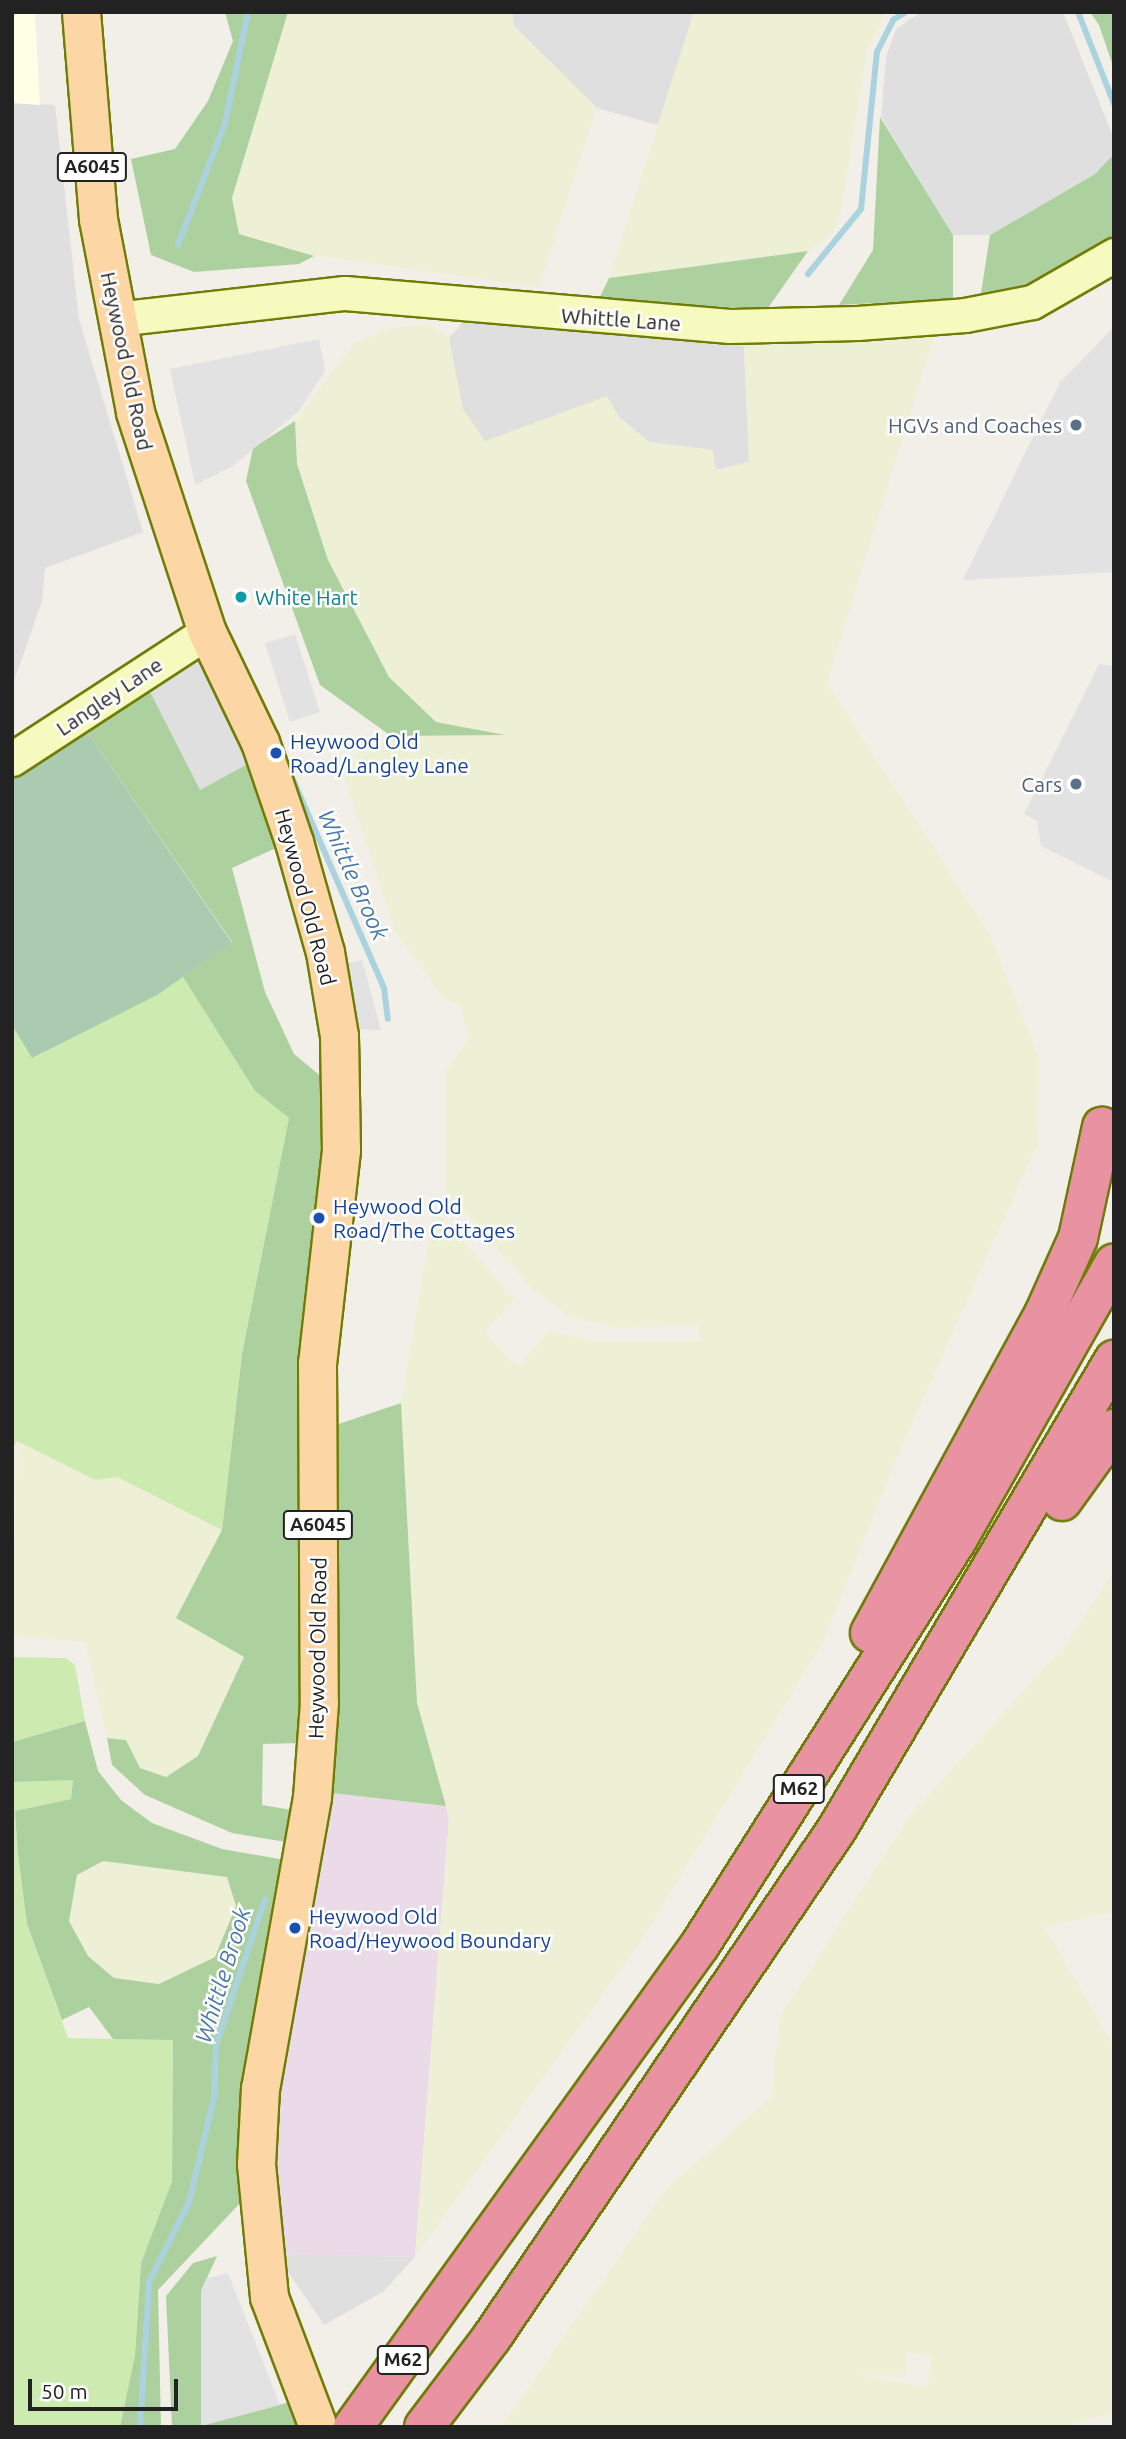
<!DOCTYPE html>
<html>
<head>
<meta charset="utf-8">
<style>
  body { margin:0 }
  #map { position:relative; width:1126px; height:2439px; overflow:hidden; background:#f2efe9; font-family:Ubuntu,sans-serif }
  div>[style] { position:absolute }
  .residential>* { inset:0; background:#e0dfdf }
  .industrial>* { inset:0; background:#ebdbe8 }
  .education>* { inset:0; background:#ffffe5 }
  .farmland>* { inset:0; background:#eef0d5 }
  .grass>* { inset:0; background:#cdebb0 }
  .forest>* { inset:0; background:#add19e }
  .cemetery>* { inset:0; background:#aacbaf }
  .parking>* { inset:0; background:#e2e2e2 }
  .stream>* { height:6px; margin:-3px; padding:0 3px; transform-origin:3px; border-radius:3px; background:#aad3df }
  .roads { filter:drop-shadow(2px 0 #707d05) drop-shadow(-2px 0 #707d05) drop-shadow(0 2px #707d05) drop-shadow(0 -2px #707d05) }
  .secondary>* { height:33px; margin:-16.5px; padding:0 16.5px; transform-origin:16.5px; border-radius:16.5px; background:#f7fabf }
  .primary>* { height:37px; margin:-18.5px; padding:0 18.5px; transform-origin:18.5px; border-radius:18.5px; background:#fcd6a4 }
  .highway>* { height:38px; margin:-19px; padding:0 19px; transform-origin:19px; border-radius:19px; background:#e892a2 }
  .dots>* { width:19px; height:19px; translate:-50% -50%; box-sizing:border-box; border:4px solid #fff; border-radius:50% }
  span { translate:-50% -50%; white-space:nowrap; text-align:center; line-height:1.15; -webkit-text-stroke:5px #fff; paint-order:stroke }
  .shield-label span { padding:2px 5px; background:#fff; border:2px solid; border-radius:5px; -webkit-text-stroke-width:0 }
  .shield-label { font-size:19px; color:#222; font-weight:700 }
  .street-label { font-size:21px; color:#222 }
  .service-label { font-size:21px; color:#4e5e75 }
  .right { translate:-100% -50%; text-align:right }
  .culture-label { font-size:21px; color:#0d838f }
  .left { translate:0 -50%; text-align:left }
  .transit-label { font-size:21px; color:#164399 }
  .water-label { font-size:23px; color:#4a7aab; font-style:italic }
  .frame { position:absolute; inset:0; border:14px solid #222; pointer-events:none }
  .scale { position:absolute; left:28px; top:2379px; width:150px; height:32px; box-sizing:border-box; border:4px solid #222; border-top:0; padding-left:9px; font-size:21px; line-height:24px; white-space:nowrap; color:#222; -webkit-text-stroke:5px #fff; paint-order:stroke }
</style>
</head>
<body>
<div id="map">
  <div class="residential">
    <i style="clip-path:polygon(512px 12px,694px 12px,658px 125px,597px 108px,514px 26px)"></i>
    <i style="clip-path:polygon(921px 12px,1063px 12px,1114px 139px,1114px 154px,1095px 174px,990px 235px,953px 235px,881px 117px,886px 57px,896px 29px)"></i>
    <i style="clip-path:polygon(12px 103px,55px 105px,79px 319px,143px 532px,45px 568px,42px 601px,12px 687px)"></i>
    <i style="clip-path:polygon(467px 317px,744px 346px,749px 462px,716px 470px,712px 450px,649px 442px,619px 417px,607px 397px,485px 442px,463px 409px,449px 362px,449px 338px)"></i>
    <i style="clip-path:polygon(204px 643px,251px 762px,200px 790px,142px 682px)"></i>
    <i style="clip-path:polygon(276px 2254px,415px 2257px,383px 2292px,324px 2325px)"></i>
  </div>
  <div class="industrial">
    <i style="clip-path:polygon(332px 1793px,446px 1806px,449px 1818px,415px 2257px,276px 2254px,280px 2028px)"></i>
  </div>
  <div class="education">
    <i style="clip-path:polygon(12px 12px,35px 12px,40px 105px,12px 103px)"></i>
  </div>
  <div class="farmland">
    <i style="clip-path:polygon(288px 12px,512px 12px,514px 26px,597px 108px,539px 287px,290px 252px,239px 234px,232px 198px)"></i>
    <i style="clip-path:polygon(694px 12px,886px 12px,867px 51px,841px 211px,834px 233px,808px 251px,609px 278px)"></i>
    <i style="clip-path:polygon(431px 324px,449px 338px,463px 409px,485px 441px,607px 396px,619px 417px,649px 442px,712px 450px,716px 470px,749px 462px,744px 346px,934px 337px,827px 683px,989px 933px,1039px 1058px,1038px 1143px,897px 1457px,823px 1642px,641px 1941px,415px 2257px,449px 1818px,417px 1703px,401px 1403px,434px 1209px,516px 1299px,484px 1332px,517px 1367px,549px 1331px,595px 1341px,701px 1341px,697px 1325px,616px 1328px,569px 1316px,531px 1288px,445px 1189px,445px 1072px,469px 1039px,459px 1006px,442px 997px,395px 931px,340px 764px,391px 736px,496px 734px,436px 722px,389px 677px,328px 560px,297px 464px,295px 421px,353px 344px,390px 328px)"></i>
    <i style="clip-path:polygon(17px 1441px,95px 1480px,117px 1477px,222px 1530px,177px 1618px,244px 1657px,198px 1756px,166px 1777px,140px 1768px,126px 1740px,107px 1738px,85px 1642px,12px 1636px)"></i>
    <i style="clip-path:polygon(evenodd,1114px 1571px,1114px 1912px,1045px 1927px,1114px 2047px,1114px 2413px,1060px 2427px,501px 2427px,666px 2189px,771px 2097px,780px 2016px,910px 1815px,1067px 1643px,1114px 1571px,908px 2352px,932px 2357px,927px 2387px,859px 2375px,906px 2375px,908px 2352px)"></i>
    <i style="clip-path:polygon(103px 1861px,227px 1877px,236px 1906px,215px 1957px,159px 1984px,114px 1978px,88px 1956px,69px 1921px,76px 1875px)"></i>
  </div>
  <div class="grass">
    <i style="clip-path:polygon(183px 977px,255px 1091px,289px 1118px,242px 1354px,222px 1530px,117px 1477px,95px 1480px,17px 1441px,12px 1451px,12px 1025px,33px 1058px)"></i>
    <i style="clip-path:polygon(12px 1657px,66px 1658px,75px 1665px,85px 1721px,12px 1742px)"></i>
    <i style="clip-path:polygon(29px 1778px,73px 1779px,71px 1799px,15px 1811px,27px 1924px,68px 2038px,173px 2040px,172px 2181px,141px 2263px,135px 2355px,120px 2427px,12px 2427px,12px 1782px)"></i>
  </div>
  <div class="forest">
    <i style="clip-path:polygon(225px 12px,288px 12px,232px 198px,239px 234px,314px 256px,299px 264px,194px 272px,151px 255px,131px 159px,175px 149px,208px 101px,233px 41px)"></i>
    <i style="clip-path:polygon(1090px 12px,1114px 12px,1114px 69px,1099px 25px)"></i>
    <i style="clip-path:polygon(880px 117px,953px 235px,953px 299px,839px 305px,873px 250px)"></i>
    <i style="clip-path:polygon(1114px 154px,1114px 236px,1056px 274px,980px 300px,990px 235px,1095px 174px)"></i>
    <i style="clip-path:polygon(808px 251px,768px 308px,597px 303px,609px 278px)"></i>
    <i style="clip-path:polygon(295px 421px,297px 464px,328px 560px,389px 677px,436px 722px,505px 735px,391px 736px,320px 685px,246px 481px,253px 448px)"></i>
    <i style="clip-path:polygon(149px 690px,200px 790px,251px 762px,276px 848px,232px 868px,265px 992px,294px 1054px,324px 1079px,301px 1743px,263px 1744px,262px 1805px,292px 1810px,286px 1842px,232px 1833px,145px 1795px,112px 1765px,107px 1738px,126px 1740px,140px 1768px,166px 1777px,198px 1756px,244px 1657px,176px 1618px,222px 1530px,242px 1354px,289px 1118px,255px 1091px,183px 977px,232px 942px,88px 733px)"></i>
    <i style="clip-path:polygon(401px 1403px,417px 1703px,446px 1806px,332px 1793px,330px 1427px)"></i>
    <i style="clip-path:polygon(evenodd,85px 1721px,98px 1771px,121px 1800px,152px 1823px,222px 1849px,285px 1860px,243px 2200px,158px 2290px,161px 2427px,120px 2427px,135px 2355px,141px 2263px,172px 2181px,173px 2040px,113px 2039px,89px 2007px,62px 2020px,27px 1924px,18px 1853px,15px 1811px,71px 1799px,73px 1780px,12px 1782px,12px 1742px,85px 1721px,103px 1861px,227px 1877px,236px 1906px,215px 1957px,159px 1984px,114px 1978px,88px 1956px,69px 1921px,77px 1875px,103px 1861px)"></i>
    <i style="clip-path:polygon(217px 2256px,201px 2291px,201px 2425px,294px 2401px,308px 2427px,172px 2427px,166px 2296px,193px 2263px)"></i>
  </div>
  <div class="cemetery">
    <i style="clip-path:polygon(88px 733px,232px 943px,157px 995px,32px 1058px,12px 1025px,12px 777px)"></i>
  </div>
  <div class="parking">
    <i style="clip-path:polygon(1114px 327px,1114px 572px,963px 580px,1060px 382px)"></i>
    <i style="clip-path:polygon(319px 339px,325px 371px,299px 411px,233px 466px,195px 485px,170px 369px)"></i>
    <i style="clip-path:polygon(295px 634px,320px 712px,290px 722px,265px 643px)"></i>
    <i style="clip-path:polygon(1099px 664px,1114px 666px,1114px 882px,1041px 846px,1037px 821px,1024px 814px)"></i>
    <i style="clip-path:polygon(362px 960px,381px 1030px,352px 1029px,336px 965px)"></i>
    <i style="clip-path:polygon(228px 2273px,280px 2405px,201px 2426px,201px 2291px,206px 2279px)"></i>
  </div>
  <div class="stream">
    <i style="left:1078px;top:12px;width:99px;rotate:68.6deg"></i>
    <i style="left:178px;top:245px;width:131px;rotate:-68.9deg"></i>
    <i style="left:225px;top:123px;width:113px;rotate:-78.3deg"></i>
    <i style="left:808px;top:274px;width:84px;rotate:-50.8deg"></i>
    <i style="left:861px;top:209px;width:158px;rotate:-84.2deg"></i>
    <i style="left:877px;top:52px;width:36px;rotate:-63deg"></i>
    <i style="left:893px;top:20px;width:15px;rotate:-32deg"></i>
    <i style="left:287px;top:766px;width:242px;rotate:66.4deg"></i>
    <i style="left:384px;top:988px;width:31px;rotate:83deg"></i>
    <i style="left:140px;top:2427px;width:145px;rotate:-86.4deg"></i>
    <i style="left:149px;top:2282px;width:89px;rotate:-63.4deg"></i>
    <i style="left:189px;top:2202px;width:107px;rotate:-76.5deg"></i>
    <i style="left:214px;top:2098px;width:53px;rotate:-87.8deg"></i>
    <i style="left:216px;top:2045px;width:154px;rotate:-71.4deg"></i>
  </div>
  <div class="roads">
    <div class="secondary">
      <i style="left:116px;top:319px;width:230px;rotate:-6.5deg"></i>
      <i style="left:345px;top:293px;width:386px;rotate:4.9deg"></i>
      <i style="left:730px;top:326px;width:127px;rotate:-1.4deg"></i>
      <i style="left:857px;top:323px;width:108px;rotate:-4.2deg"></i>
      <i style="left:965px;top:315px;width:68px;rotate:-11deg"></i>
      <i style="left:1032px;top:302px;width:95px;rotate:-29.8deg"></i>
      <i style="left:12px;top:759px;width:233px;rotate:-33.1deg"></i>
    </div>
    <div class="primary">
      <i style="left:81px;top:12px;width:208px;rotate:85.3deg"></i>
      <i style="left:98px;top:219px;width:197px;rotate:79.1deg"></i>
      <i style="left:135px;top:412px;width:231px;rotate:71.9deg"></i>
      <i style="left:207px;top:632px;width:122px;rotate:64.3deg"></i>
      <i style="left:260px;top:742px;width:106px;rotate:71.2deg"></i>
      <i style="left:294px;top:842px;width:114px;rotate:74.3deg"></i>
      <i style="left:325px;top:952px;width:85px;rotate:80.5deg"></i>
      <i style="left:339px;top:1036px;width:114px;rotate:89deg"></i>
      <i style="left:341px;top:1150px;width:214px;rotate:96.4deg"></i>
      <i style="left:317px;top:1363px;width:339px;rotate:89.7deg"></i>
      <i style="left:319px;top:1702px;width:95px;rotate:94.2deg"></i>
      <i style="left:312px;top:1797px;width:296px;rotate:100.1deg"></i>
      <i style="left:260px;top:2088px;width:76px;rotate:93deg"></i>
      <i style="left:256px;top:2164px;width:134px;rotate:84.4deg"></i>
      <i style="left:269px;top:2297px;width:139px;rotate:69.3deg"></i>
    </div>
    <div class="highway">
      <i style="left:1062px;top:1501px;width:89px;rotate:-54.2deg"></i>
      <i style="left:870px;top:1633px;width:363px;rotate:-61.4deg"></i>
      <i style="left:1044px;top:1314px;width:83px;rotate:-65.9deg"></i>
      <i style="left:1078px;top:1238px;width:114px;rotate:-77.8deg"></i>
      <i style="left:353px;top:2427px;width:594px;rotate:-54.25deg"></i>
      <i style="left:700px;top:1945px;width:480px;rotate:-57.6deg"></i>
      <i style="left:957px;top:1540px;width:318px;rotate:-60.4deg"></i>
      <i style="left:424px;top:2427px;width:113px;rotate:-52.9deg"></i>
      <i style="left:492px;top:2337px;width:614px;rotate:-55.82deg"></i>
      <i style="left:837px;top:1829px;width:545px;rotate:-59.43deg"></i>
    </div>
  </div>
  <div class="dots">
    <i style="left:1076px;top:425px;background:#5c6f8a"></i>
    <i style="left:241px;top:597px;background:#0f9aa8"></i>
    <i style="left:276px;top:753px;background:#1a4fb4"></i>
    <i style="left:1076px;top:784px;background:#5c6f8a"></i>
    <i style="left:319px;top:1218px;background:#1a4fb4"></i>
    <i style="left:295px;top:1928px;background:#1a4fb4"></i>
  </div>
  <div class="shield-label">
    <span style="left:92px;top:167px">A6045</span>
    <span style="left:318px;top:1525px">A6045</span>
    <span style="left:799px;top:1789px">M62</span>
    <span style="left:403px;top:2360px">M62</span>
  </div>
  <div class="street-label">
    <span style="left:621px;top:319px;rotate:4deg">Whittle Lane</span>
    <span style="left:127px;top:361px;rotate:78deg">Heywood Old Road</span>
    <span style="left:109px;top:696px;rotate:-34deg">Langley Lane</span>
    <span style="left:306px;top:897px;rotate:75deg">Heywood Old Road</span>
    <span style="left:317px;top:1648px;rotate:-89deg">Heywood Old Road</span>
  </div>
  <div class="service-label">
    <span class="right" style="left:1062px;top:425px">HGVs and Coaches</span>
    <span class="right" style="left:1062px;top:784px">Cars</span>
  </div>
  <div class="culture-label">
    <span class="left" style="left:255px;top:597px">White Hart</span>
  </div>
  <div class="transit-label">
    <span class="left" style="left:290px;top:753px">Heywood Old<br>Road/Langley Lane</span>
    <span class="left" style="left:333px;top:1218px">Heywood Old<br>Road/The Cottages</span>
    <span class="left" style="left:309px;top:1928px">Heywood Old<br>Road/Heywood Boundary</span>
  </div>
  <div class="water-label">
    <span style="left:353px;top:875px;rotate:66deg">Whittle Brook</span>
    <span style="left:223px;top:1975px;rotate:-73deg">Whittle Brook</span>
  </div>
  <div class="frame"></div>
  <div class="scale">50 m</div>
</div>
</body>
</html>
